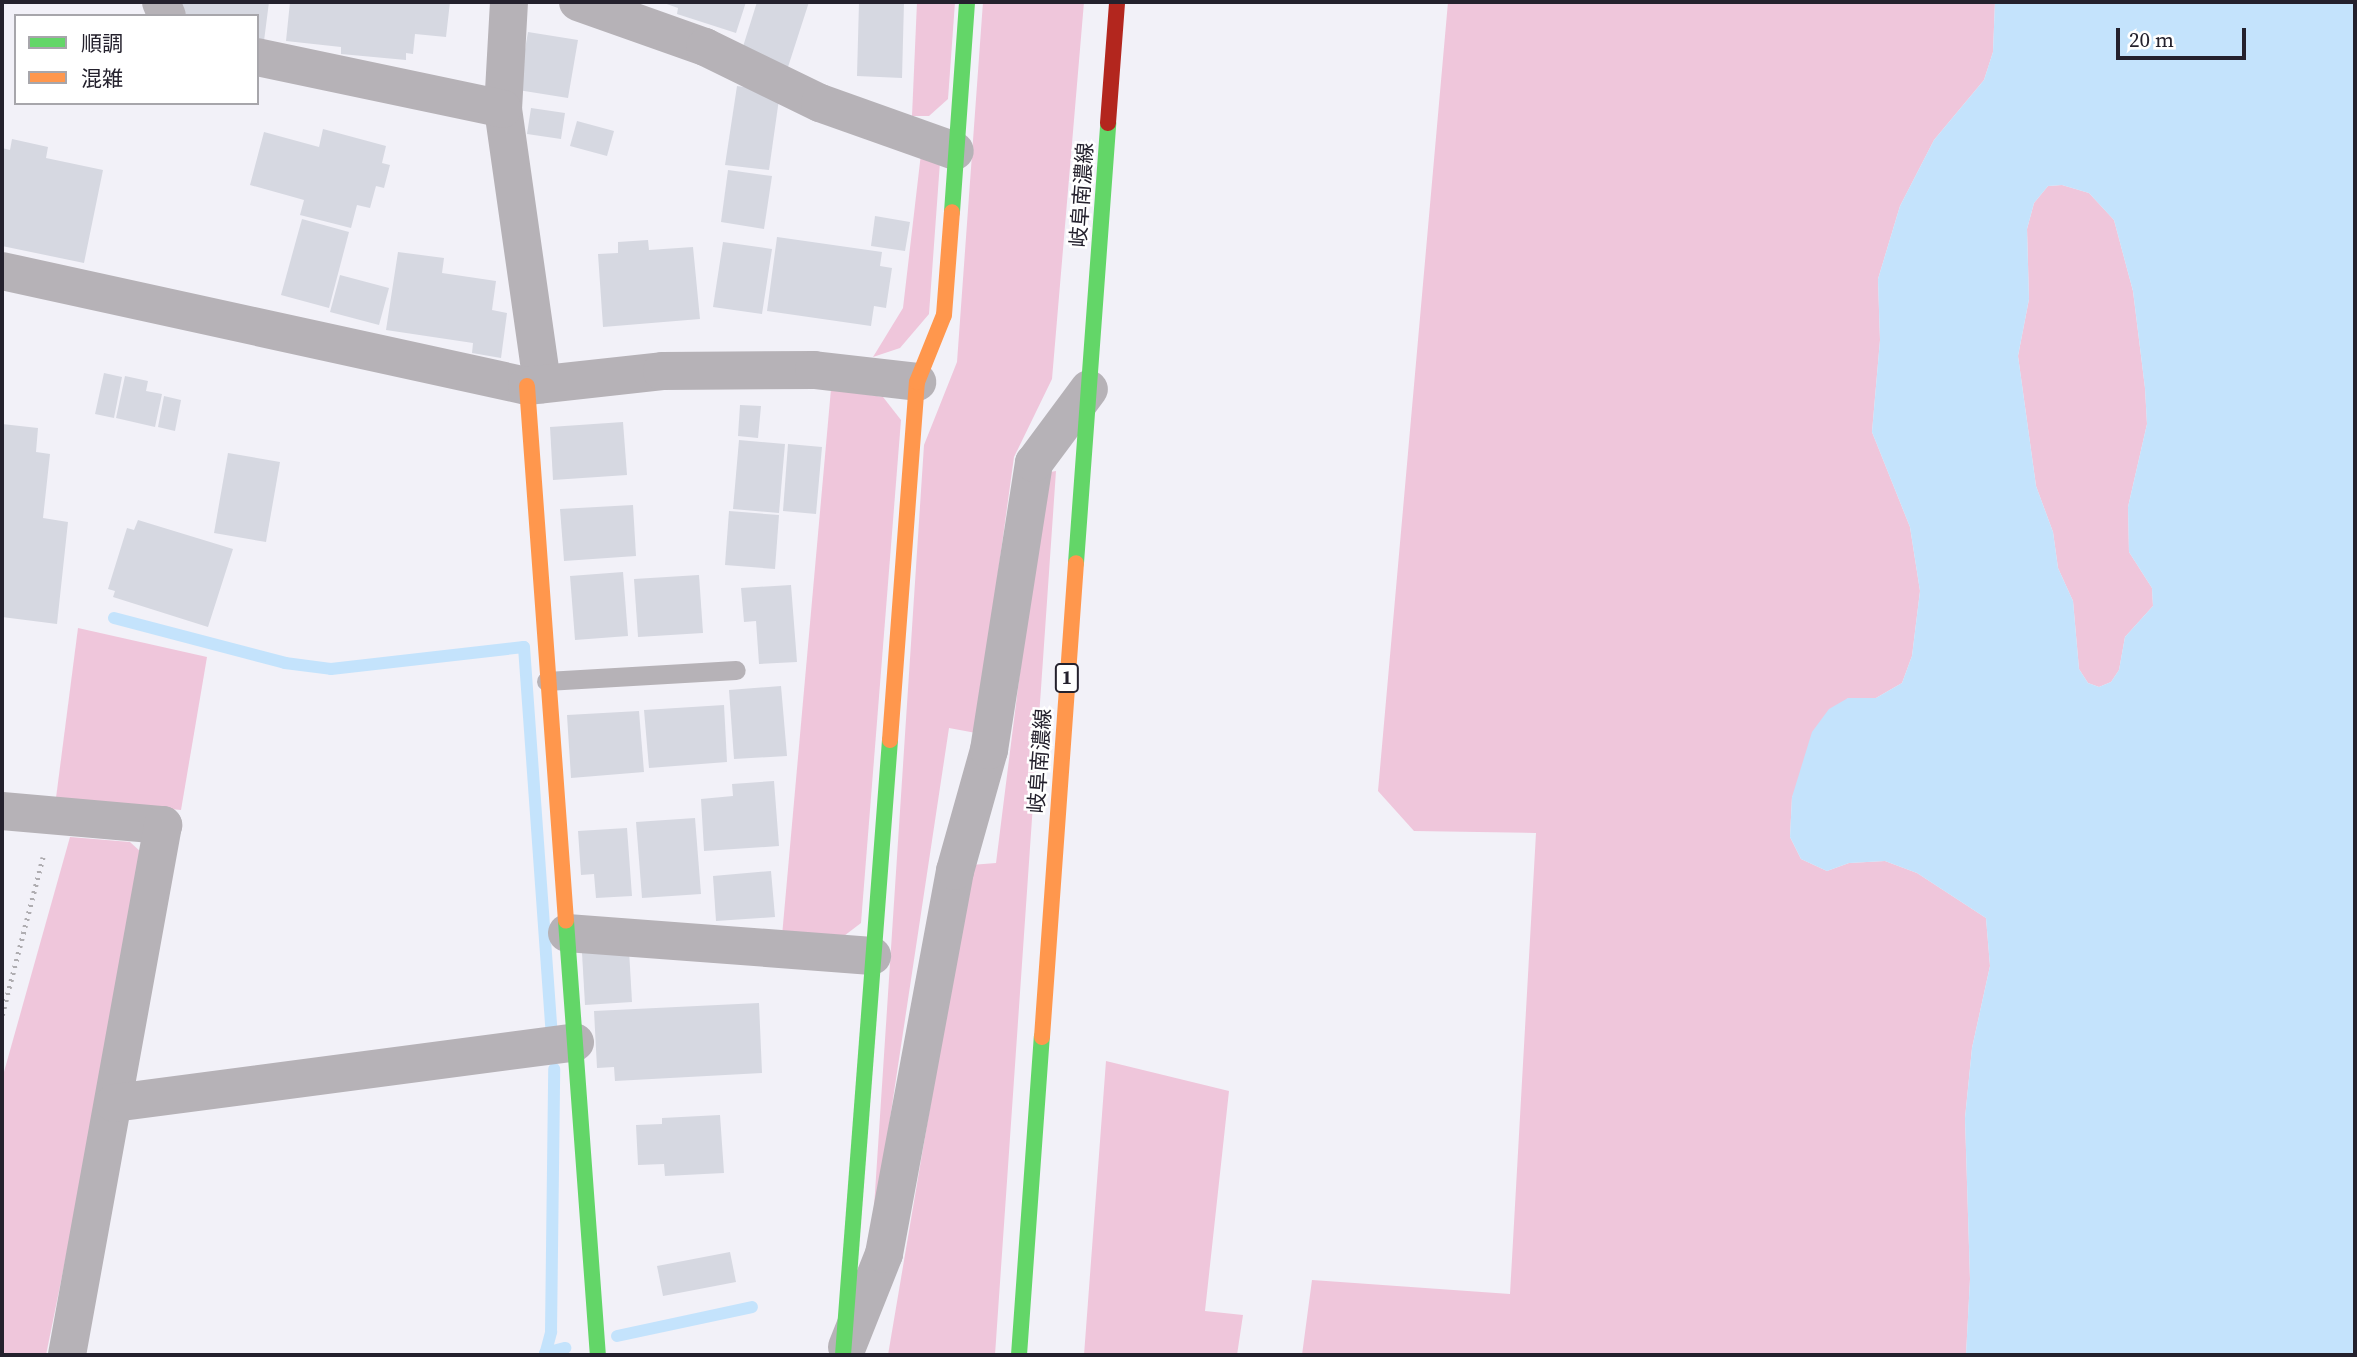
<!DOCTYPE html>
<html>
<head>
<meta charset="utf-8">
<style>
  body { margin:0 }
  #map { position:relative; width:2357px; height:1357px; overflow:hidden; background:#f2f1f8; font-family:"Source Serif 4","Noto Sans JP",serif }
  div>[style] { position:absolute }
  .green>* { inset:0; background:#efc6db }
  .water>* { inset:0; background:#c4e3fc }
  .stream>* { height:12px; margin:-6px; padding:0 6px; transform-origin:6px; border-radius:6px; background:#c4e3fc }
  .building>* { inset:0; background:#d6d8e1 }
  .path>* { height:4.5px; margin-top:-2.25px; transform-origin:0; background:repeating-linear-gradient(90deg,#afadb1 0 2px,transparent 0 7px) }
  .lane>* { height:19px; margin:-9.5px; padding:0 9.5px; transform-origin:9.5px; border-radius:9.5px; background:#b6b2b7 }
  .street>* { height:38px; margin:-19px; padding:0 19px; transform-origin:19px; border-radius:19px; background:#b6b2b7 }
  .fast>* { height:16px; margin:-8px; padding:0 8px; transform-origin:8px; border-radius:8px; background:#63d668 }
  .slow>* { height:16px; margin:-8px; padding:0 8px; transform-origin:8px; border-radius:8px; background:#ff974d }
  .jam>* { height:16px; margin:-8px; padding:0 8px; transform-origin:8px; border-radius:8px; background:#b3261e }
  span { translate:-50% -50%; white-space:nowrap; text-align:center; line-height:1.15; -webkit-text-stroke:5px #fff; paint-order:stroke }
  .shield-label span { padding:2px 5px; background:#fff; border:2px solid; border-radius:5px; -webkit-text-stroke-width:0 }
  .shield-label { font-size:19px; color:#24212d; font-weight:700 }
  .street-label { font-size:21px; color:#24212d }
  .frame { position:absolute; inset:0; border:4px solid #24212d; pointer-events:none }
  .legend { position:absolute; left:14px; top:14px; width:245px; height:91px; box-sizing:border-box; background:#fff; border:2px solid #a7a6ab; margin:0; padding:9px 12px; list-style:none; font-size:21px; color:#24212d }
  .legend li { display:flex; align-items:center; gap:14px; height:35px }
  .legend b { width:35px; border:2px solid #a7a6ab }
  .scale { position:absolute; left:2116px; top:28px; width:130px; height:32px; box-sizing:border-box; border:4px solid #24212d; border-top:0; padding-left:9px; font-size:21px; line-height:24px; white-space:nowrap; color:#24212d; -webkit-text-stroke:5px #fff; paint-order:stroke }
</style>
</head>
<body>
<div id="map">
  <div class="green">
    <i style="clip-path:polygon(917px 2px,955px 2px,948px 99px,929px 116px,912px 116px)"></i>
    <i style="clip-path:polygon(983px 2px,1084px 2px,1052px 379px,1014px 457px,976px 733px,949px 728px,872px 1238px,924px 445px,957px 362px)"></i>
    <i style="clip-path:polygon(1448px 2px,1995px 2px,1993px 52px,1984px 80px,1934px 140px,1900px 206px,1878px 279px,1880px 340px,1872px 432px,1910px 527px,1920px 591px,1912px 656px,1902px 683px,1876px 698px,1848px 698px,1792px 797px,1790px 837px,1801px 859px,1827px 871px,1849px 863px,1885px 861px,1917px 873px,1986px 918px,1990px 966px,1972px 1048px,1965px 1118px,1970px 1279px,1966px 1355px,1302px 1355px,1312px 1280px,1510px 1294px,1536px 833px,1414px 831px,1378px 791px)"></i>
    <i style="clip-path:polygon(922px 145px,940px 162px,929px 314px,900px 348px,873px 357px,903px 308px)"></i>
    <i style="clip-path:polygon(2062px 185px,2089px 193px,2114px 220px,2133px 291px,2145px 388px,2147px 424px,2128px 507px,2129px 552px,2152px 588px,2153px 606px,2125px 637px,2119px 670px,2111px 682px,2099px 687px,2088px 683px,2079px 669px,2073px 601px,2058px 568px,2053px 532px,2036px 486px,2018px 356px,2029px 299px,2027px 229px,2034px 203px,2048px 186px)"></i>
    <i style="clip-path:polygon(831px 389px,883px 397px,901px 420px,861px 923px,840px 939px,782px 936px)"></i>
    <i style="clip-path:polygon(1056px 471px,995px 1355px,888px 1355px,971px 865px,996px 863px,1045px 473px)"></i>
    <i style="clip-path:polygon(78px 628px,207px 657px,181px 810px,56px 798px)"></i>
    <i style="clip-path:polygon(70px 837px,130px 842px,142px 853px,145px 868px,46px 1355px,2px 1355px,2px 1079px)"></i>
    <i style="clip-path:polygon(1106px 1061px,1229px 1091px,1205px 1311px,1243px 1315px,1237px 1355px,1084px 1355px)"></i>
  </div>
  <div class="water">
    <i style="clip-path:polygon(evenodd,1995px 2px,2355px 2px,2355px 1355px,1966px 1355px,1970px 1279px,1965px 1118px,1972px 1048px,1990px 966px,1986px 918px,1917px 873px,1885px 861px,1849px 863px,1827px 871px,1801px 859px,1790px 837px,1792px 797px,1812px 732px,1829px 709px,1848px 698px,1876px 698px,1902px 683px,1912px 656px,1920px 591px,1910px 527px,1872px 432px,1880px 340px,1878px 279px,1900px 206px,1934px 140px,1984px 80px,1993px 52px,1995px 2px,2062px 185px,2089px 193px,2114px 220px,2133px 291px,2145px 388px,2147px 424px,2128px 507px,2129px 552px,2152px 588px,2153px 606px,2125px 637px,2119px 670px,2111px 682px,2099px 687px,2088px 683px,2079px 669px,2073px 601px,2058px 568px,2053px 532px,2036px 486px,2018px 356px,2029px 299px,2027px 229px,2034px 203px,2048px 186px,2062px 185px)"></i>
  </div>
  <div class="stream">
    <i style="left:114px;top:618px;width:177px;rotate:14.7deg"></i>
    <i style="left:285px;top:663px;width:46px;rotate:7.4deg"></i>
    <i style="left:331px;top:669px;width:194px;rotate:-6.5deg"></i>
    <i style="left:524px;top:647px;width:380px;rotate:85.9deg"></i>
    <i style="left:617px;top:1336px;width:138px;rotate:-12.1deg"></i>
    <i style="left:545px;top:1353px;width:21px;rotate:-14deg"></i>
    <i style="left:545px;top:1355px;width:24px;rotate:-75deg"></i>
    <i style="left:551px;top:1332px;width:263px;rotate:-89.3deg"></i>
  </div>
  <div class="building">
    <i style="clip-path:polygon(181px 2px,269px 2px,264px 41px,257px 40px,257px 16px,179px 16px)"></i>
    <i style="clip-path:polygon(290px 2px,450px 2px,446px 37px,415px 34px,413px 54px,406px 53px,406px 60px,341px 54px,341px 47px,286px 41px)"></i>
    <i style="clip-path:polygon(661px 2px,746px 2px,736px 33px,677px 14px,678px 8px)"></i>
    <i style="clip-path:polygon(757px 2px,809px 2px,788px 67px,741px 53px)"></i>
    <i style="clip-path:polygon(859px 2px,904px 2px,902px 78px,857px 76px)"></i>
    <i style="clip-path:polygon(528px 32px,578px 40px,568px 98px,518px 90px)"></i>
    <i style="clip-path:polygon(737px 86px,780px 92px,769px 170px,725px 165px)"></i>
    <i style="clip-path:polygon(531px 108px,565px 113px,561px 139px,527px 134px)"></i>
    <i style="clip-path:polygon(577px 121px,614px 131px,607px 156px,570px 146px)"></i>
    <i style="clip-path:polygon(323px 129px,386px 146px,382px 163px,390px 165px,384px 188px,376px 186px,370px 208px,357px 205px,351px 228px,300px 215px,304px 200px,250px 185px,264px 132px,319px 147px)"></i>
    <i style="clip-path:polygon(12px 139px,48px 147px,46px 158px,103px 170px,84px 263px,2px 246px,2px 148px,10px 150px)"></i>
    <i style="clip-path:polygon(728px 170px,772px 176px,764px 229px,721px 222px)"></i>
    <i style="clip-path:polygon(875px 216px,910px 222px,905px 251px,871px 246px)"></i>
    <i style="clip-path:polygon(302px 219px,349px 232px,329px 308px,281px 295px)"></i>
    <i style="clip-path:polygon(777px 237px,882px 252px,880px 266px,892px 268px,886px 308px,874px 306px,871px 326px,767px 311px)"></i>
    <i style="clip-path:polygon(648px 240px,649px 250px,693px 247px,700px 319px,603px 327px,598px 254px,618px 253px,618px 242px)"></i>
    <i style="clip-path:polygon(723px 242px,772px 249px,762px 314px,713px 307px)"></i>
    <i style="clip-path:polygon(398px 252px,444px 258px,442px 273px,496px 281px,492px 310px,507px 313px,501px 358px,472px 353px,473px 343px,386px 330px)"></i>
    <i style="clip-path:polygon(340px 275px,389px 288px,379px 325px,330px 312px)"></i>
    <i style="clip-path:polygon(104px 373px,122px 377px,114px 418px,95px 414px)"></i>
    <i style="clip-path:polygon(125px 376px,148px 381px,146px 391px,162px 394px,155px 427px,116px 418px)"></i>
    <i style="clip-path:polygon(164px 396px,181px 400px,175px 431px,158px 427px)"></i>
    <i style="clip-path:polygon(740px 405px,761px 406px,758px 438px,738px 436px)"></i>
    <i style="clip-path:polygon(623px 422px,627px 475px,553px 480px,550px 427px)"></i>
    <i style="clip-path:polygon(2px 424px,38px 428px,36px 452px,50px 454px,43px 518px,68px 522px,57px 624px,2px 617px)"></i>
    <i style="clip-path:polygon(739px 440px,785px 444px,779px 513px,733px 509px)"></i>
    <i style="clip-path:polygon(788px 444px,822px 447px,816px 514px,783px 511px)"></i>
    <i style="clip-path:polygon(228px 453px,280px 462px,266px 542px,214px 533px)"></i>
    <i style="clip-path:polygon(633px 505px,636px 556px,564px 561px,560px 509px)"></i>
    <i style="clip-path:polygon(729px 511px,779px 515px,775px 569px,725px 565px)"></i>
    <i style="clip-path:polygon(138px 520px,233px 549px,208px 627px,113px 597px,115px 591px,108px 589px,127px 528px,134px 530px)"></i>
    <i style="clip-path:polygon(623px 572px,628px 636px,575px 640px,570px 576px)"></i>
    <i style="clip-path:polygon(699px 575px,703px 633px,638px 637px,634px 579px)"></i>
    <i style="clip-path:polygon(791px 585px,797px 662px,759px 664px,756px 621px,744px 622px,741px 588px)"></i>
    <i style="clip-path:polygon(781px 686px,787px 756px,734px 759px,729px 690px)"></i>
    <i style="clip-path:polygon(724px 705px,727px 762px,649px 768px,644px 710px)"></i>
    <i style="clip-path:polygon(639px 711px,644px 772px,571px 778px,567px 715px)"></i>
    <i style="clip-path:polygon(774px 781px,779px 846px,704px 851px,701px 799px,733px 796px,732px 784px)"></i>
    <i style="clip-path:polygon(695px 818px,701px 894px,642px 898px,636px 822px)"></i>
    <i style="clip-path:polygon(627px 828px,632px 896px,596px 898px,594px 874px,581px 875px,578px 831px)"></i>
    <i style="clip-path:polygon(771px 871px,775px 917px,716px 921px,713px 876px)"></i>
    <i style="clip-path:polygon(629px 950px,632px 1002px,585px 1005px,582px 953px)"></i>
    <i style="clip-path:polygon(759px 1003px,762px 1073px,615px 1081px,614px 1067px,597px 1068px,594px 1011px)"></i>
    <i style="clip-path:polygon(720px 1115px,724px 1173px,665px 1176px,664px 1164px,638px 1165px,636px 1125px,662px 1124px,662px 1118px)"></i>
    <i style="clip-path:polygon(730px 1252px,736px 1282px,663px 1296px,657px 1266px)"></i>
  </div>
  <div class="path">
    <i style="left:2px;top:1015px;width:163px;rotate:-75.5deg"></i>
  </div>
  <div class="lane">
    <i style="left:546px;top:681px;width:190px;rotate:-3.3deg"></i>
  </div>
  <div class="street">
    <i style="left:161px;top:2px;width:15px;rotate:67deg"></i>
    <i style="left:509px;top:2px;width:107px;rotate:93.2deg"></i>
    <i style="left:503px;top:109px;width:278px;rotate:81.9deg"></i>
    <i style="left:578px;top:2px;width:135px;rotate:19.5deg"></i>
    <i style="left:705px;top:47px;width:128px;rotate:26deg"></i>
    <i style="left:820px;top:103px;width:143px;rotate:19.6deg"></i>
    <i style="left:257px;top:57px;width:251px;rotate:11.9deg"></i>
    <i style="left:2px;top:271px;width:537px;rotate:12.36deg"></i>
    <i style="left:527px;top:386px;width:136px;rotate:-6.3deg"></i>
    <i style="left:662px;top:371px;width:152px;rotate:-0.4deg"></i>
    <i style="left:814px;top:370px;width:104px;rotate:6.6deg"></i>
    <i style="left:2px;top:811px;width:162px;rotate:5deg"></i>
    <i style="left:163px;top:825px;width:539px;rotate:100.27deg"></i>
    <i style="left:567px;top:933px;width:306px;rotate:4.3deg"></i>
    <i style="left:114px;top:1103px;width:465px;rotate:-7.5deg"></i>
    <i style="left:847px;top:1347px;width:100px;rotate:-68.3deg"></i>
    <i style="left:884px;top:1254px;width:390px;rotate:-79.5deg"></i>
    <i style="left:955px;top:871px;width:126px;rotate:-74.3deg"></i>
    <i style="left:989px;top:750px;width:291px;rotate:-81.1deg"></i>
    <i style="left:1034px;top:463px;width:92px;rotate:-53.4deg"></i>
  </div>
  <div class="fast">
    <i style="left:952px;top:212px;width:211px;rotate:-85.9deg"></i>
    <i style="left:1076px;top:563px;width:441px;rotate:-85.8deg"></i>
    <i style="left:566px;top:921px;width:435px;rotate:85.8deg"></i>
    <i style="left:843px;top:1355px;width:617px;rotate:-85.63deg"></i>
    <i style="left:1019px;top:1355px;width:319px;rotate:-85.9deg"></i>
  </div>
  <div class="slow">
    <i style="left:527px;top:386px;width:536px;rotate:85.83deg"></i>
    <i style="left:890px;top:740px;width:359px;rotate:-85.7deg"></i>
    <i style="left:917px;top:382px;width:72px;rotate:-68.1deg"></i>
    <i style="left:944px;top:315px;width:103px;rotate:-85.6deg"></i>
    <i style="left:1042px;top:1037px;width:475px;rotate:-85.9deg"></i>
  </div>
  <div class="jam">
    <i style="left:1108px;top:123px;width:121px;rotate:-85.7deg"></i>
  </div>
  <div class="shield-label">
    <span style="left:1067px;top:678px">1</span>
  </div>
  <div class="street-label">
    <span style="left:1082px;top:195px;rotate:-86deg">岐阜南濃線</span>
    <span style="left:1040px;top:761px;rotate:-86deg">岐阜南濃線</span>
  </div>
  <div class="frame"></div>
  <ul class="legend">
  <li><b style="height:9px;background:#63d668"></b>順調</li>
  <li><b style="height:9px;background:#ff974d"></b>混雑</li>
  </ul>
  <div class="scale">20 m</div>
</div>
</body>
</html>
